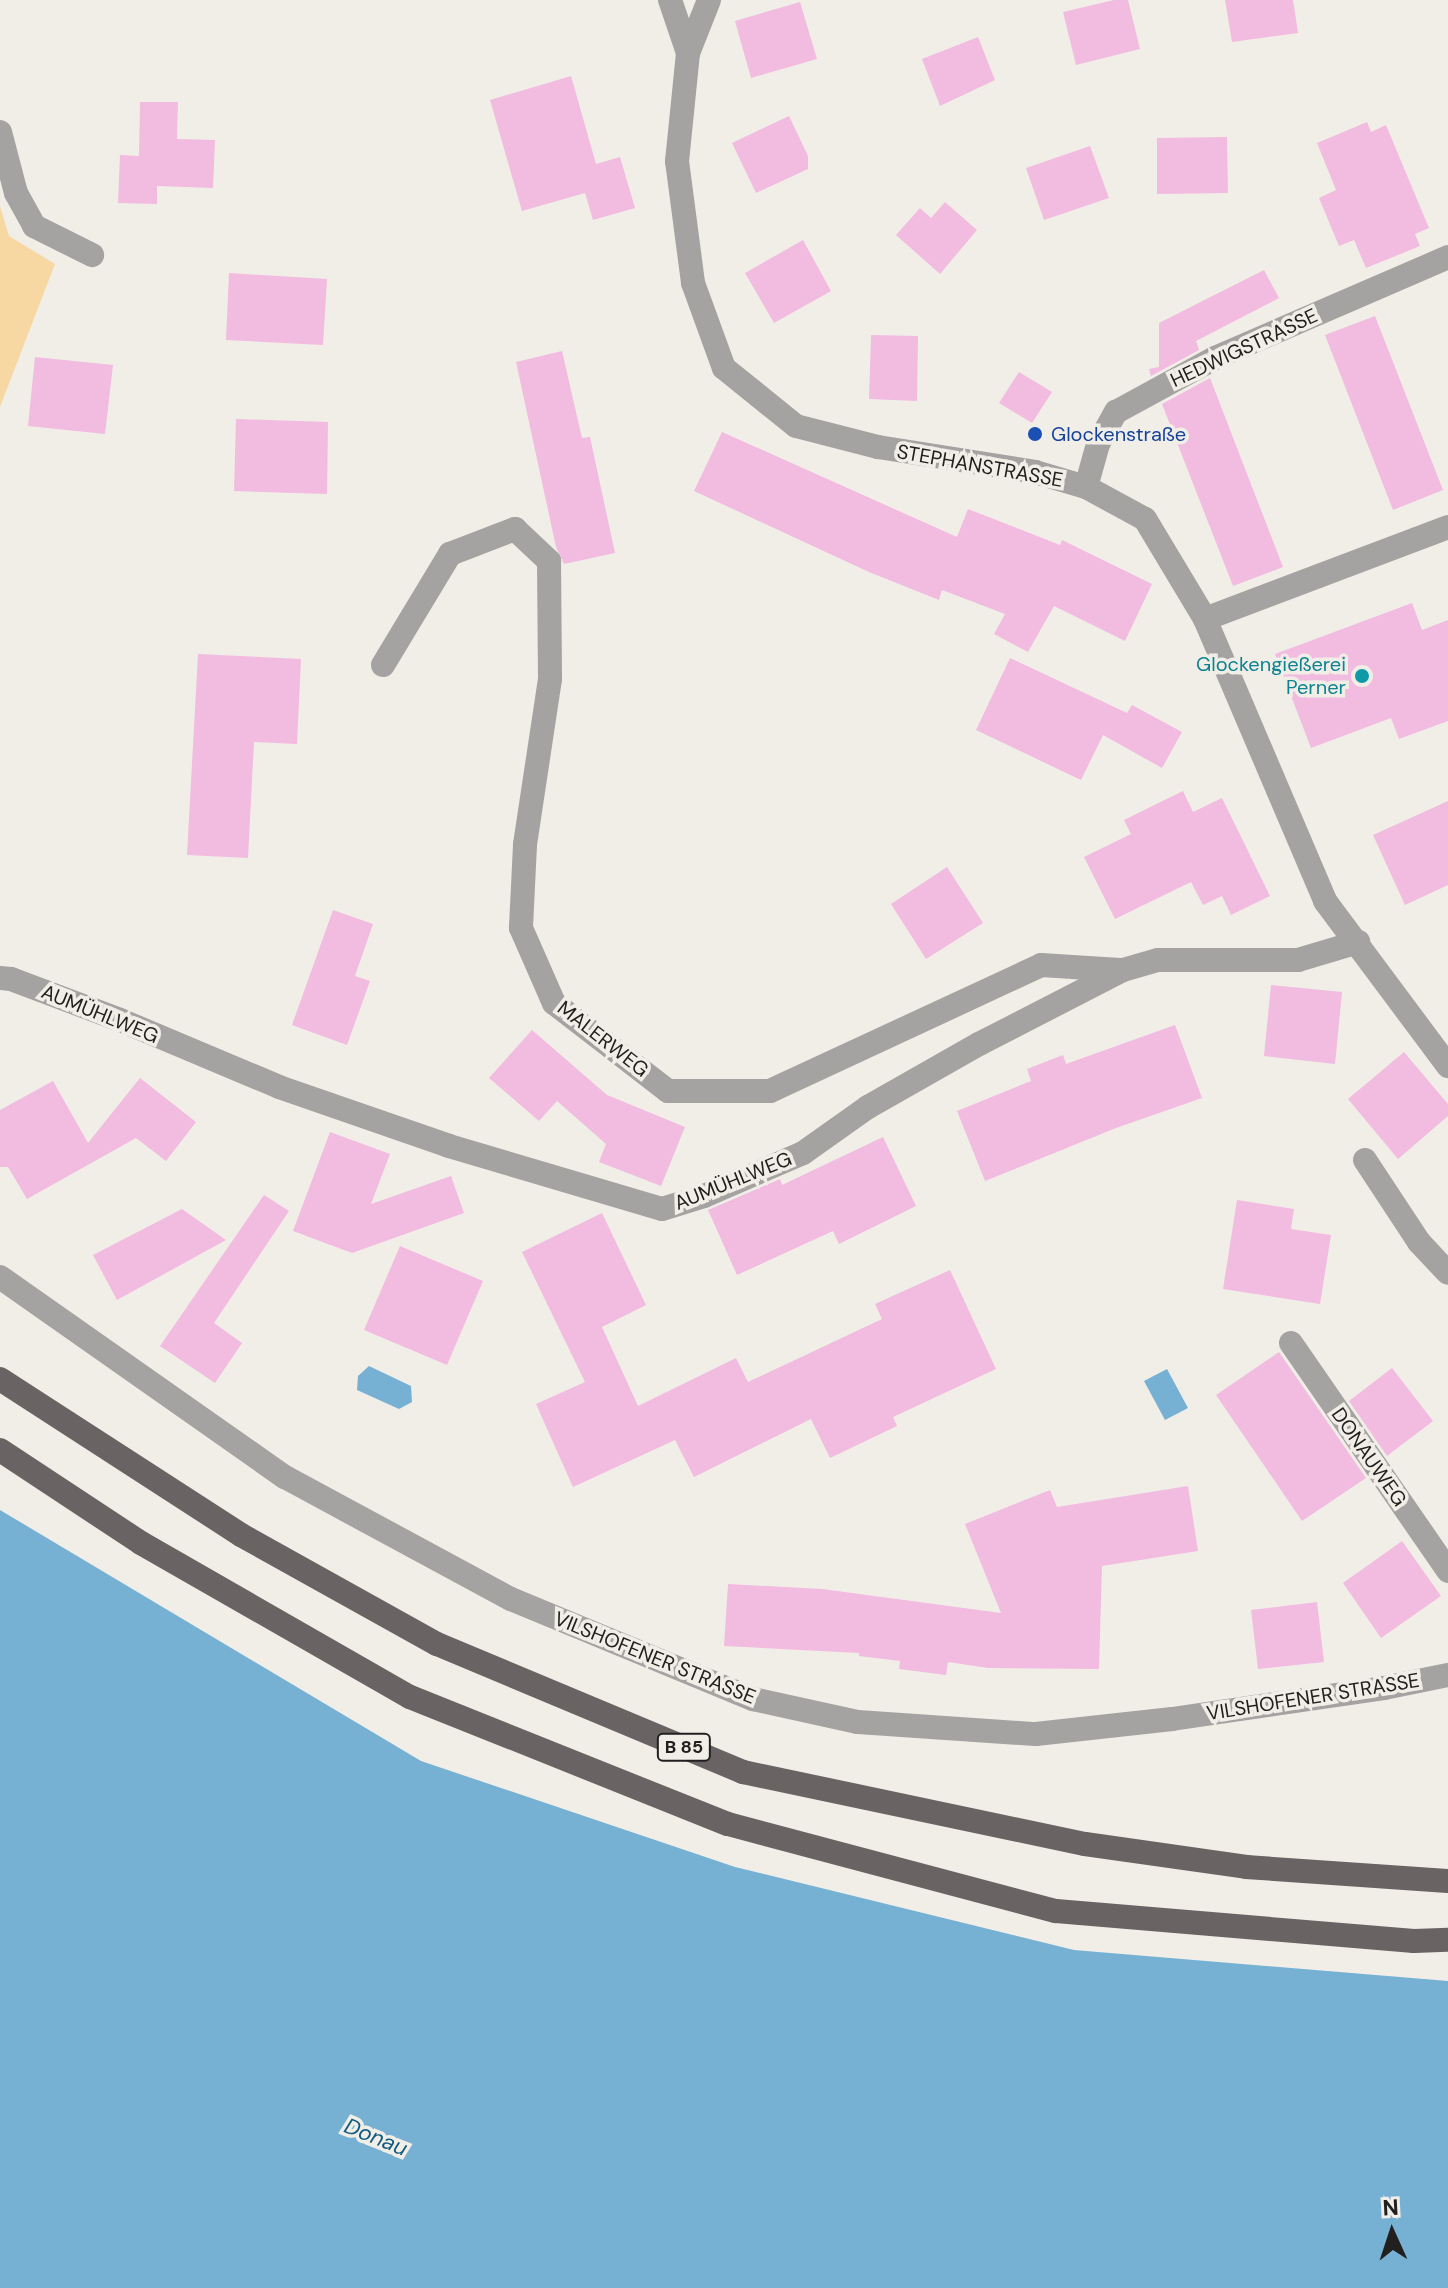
<!DOCTYPE html>
<html>
<head>
<meta charset="utf-8">
<style>
  body { margin:0 }
  #map { position:relative; width:1448px; height:2288px; overflow:hidden; background:#f1eee8; font-family:"DM Sans",sans-serif }
  div>[style] { position:absolute }
  .green>* { inset:0; background:#f7d8a3 }
  .water>* { inset:0; background:#76b1d4 }
  .building>* { inset:0; background:#f2bbe0 }
  .minor>* { height:24px; margin:-12px; padding:0 12px; transform-origin:12px; border-radius:12px; background:#a5a2a2 }
  .major>* { height:24px; margin:-12px; padding:0 12px; transform-origin:12px; border-radius:12px; background:#696364 }
  .dots>* { width:22px; height:22px; translate:-50% -50%; box-sizing:border-box; border:4px solid #f1eee8; border-radius:50% }
  span { translate:-50% -50%; white-space:nowrap; text-align:center; line-height:1.15; -webkit-text-stroke:7px #f1eee8; paint-order:stroke }
  .shield-label span { padding:2px 6px; background:#f1eee8; border:2px solid; border-radius:6px; -webkit-text-stroke-width:0 }
  .shield-label { font-size:18px; color:#21201e; font-weight:700 }
  .street-label { font-size:20px; color:#21201e }
  .transit-label { font-size:20px; color:#164399 }
  .left { translate:0 -50%; text-align:left }
  .culture-label { font-size:20px; color:#0d838f }
  .right { translate:-100% -50%; text-align:right }
  .water-label { font-size:22px; color:#135b7e; font-style:italic }
  .north { position:absolute; left:1352px; top:2192px; width:80px; height:80px; -webkit-text-stroke:6px #f1eee8; paint-order:stroke; rotate:357deg; font-size:22px; font-weight:700; line-height:32px; text-align:center; color:#21201e }
  .north::after { content:''; display:block; margin:auto; width:28px; height:36px; background:#21201e; clip-path:polygon(50% 0,100% 100%,50% 72%,0 100%) }
</style>
</head>
<body>
<div id="map">
  <div class="green">
    <i style="clip-path:polygon(0 206px,9px 236px,55px 264px,0 407px)"></i>
  </div>
  <div class="water">
    <i style="clip-path:polygon(369px 1366px,411px 1386px,412px 1402px,399px 1409px,357px 1390px,358px 1376px)"></i>
    <i style="clip-path:polygon(1167px 1369px,1188px 1408px,1165px 1420px,1144px 1381px)"></i>
    <i style="clip-path:polygon(0 1510px,421px 1761px,735px 1867px,1074px 1950px,1448px 1981px,1448px 2288px,0 2288px)"></i>
  </div>
  <div class="building">
    <i style="clip-path:polygon(1114px 0,1128px 0,1140px 49px,1076px 65px,1063px 12px)"></i>
    <i style="clip-path:polygon(1225px 0,1293px 0,1298px 33px,1232px 42px)"></i>
    <i style="clip-path:polygon(800px 2px,817px 59px,751px 78px,735px 21px)"></i>
    <i style="clip-path:polygon(978px 37px,995px 80px,940px 106px,922px 59px)"></i>
    <i style="clip-path:polygon(571px 76px,596px 164px,620px 157px,635px 208px,593px 220px,585px 193px,522px 211px,490px 100px)"></i>
    <i style="clip-path:polygon(140px 102px,178px 102px,177px 139px,215px 140px,213px 188px,157px 186px,157px 204px,118px 203px,120px 155px,139px 156px)"></i>
    <i style="clip-path:polygon(789px 116px,808px 156px,808px 169px,756px 193px,732px 143px)"></i>
    <i style="clip-path:polygon(1367px 122px,1371px 132px,1386px 125px,1429px 228px,1415px 234px,1420px 246px,1366px 268px,1354px 240px,1339px 246px,1319px 198px,1336px 190px,1317px 143px)"></i>
    <i style="clip-path:polygon(1227px 137px,1228px 193px,1157px 194px,1157px 138px)"></i>
    <i style="clip-path:polygon(1090px 146px,1109px 198px,1044px 220px,1026px 168px)"></i>
    <i style="clip-path:polygon(945px 202px,977px 230px,940px 274px,896px 235px,920px 208px,931px 218px)"></i>
    <i style="clip-path:polygon(803px 240px,831px 291px,774px 323px,745px 273px)"></i>
    <i style="clip-path:polygon(1264px 270px,1279px 298px,1196px 341px,1199px 350px,1151px 376px,1149px 369px,1159px 367px,1159px 323px)"></i>
    <i style="clip-path:polygon(229px 273px,327px 279px,323px 345px,226px 340px)"></i>
    <i style="clip-path:polygon(1375px 316px,1443px 490px,1393px 510px,1325px 335px)"></i>
    <i style="clip-path:polygon(871px 335px,918px 336px,917px 401px,869px 399px)"></i>
    <i style="clip-path:polygon(562px 351px,582px 438px,590px 437px,615px 553px,564px 564px,556px 547px,516px 362px)"></i>
    <i style="clip-path:polygon(35px 357px,113px 365px,105px 434px,28px 426px)"></i>
    <i style="clip-path:polygon(1019px 372px,1052px 392px,1032px 423px,999px 403px)"></i>
    <i style="clip-path:polygon(1210px 378px,1283px 567px,1233px 586px,1162px 404px)"></i>
    <i style="clip-path:polygon(236px 419px,328px 422px,327px 494px,234px 491px)"></i>
    <i style="clip-path:polygon(722px 432px,957px 537px,968px 509px,1060px 545px,1062px 540px,1152px 584px,1125px 641px,1054px 606px,1028px 652px,994px 634px,1005px 614px,942px 590px,939px 600px,869px 572px,694px 491px)"></i>
    <i style="clip-path:polygon(1412px 603px,1422px 630px,1448px 620px,1448px 721px,1399px 739px,1391px 718px,1311px 748px,1275px 654px)"></i>
    <i style="clip-path:polygon(198px 654px,301px 659px,297px 744px,254px 742px,248px 858px,187px 855px)"></i>
    <i style="clip-path:polygon(1010px 658px,1127px 713px,1132px 705px,1182px 732px,1162px 768px,1103px 735px,1081px 780px,976px 730px)"></i>
    <i style="clip-path:polygon(1183px 791px,1193px 812px,1222px 798px,1270px 896px,1231px 915px,1222px 896px,1203px 905px,1191px 882px,1115px 919px,1084px 857px,1131px 834px,1124px 820px)"></i>
    <i style="clip-path:polygon(1448px 801px,1448px 885px,1405px 905px,1373px 835px)"></i>
    <i style="clip-path:polygon(947px 867px,983px 923px,926px 959px,891px 904px)"></i>
    <i style="clip-path:polygon(333px 910px,373px 924px,355px 976px,370px 981px,347px 1045px,292px 1025px)"></i>
    <i style="clip-path:polygon(1271px 985px,1342px 992px,1335px 1064px,1264px 1056px)"></i>
    <i style="clip-path:polygon(1175px 1025px,1202px 1098px,1116px 1128px,985px 1181px,957px 1111px,1031px 1081px,1027px 1069px,1063px 1055px,1066px 1064px)"></i>
    <i style="clip-path:polygon(532px 1030px,607px 1095px,685px 1127px,661px 1186px,599px 1162px,606px 1144px,557px 1101px,539px 1121px,489px 1078px)"></i>
    <i style="clip-path:polygon(1404px 1052px,1448px 1104px,1448px 1116px,1398px 1159px,1348px 1099px)"></i>
    <i style="clip-path:polygon(140px 1078px,196px 1122px,166px 1161px,136px 1138px,27px 1199px,8px 1167px,0 1167px,0 1110px,53px 1081px,88px 1143px)"></i>
    <i style="clip-path:polygon(330px 1132px,390px 1154px,371px 1204px,451px 1176px,464px 1213px,352px 1253px,293px 1231px)"></i>
    <i style="clip-path:polygon(883px 1137px,916px 1206px,839px 1244px,833px 1231px,737px 1275px,708px 1210px,780px 1179px,782px 1185px)"></i>
    <i style="clip-path:polygon(264px 1195px,289px 1211px,214px 1323px,242px 1343px,215px 1383px,160px 1346px)"></i>
    <i style="clip-path:polygon(1237px 1200px,1294px 1209px,1291px 1229px,1331px 1235px,1320px 1304px,1223px 1289px)"></i>
    <i style="clip-path:polygon(182px 1209px,226px 1240px,117px 1300px,93px 1255px)"></i>
    <i style="clip-path:polygon(602px 1213px,646px 1305px,602px 1327px,638px 1406px,736px 1358px,748px 1382px,882px 1319px,875px 1304px,950px 1270px,996px 1369px,893px 1417px,897px 1426px,830px 1458px,811px 1419px,694px 1477px,675px 1440px,573px 1487px,536px 1404px,585px 1382px,522px 1252px)"></i>
    <i style="clip-path:polygon(400px 1246px,483px 1281px,447px 1365px,364px 1330px)"></i>
    <i style="clip-path:polygon(1279px 1352px,1366px 1478px,1302px 1521px,1216px 1395px)"></i>
    <i style="clip-path:polygon(1392px 1368px,1433px 1421px,1387px 1456px,1349px 1401px)"></i>
    <i style="clip-path:polygon(1188px 1486px,1198px 1551px,1102px 1566px,1099px 1669px,988px 1668px,948px 1662px,946px 1675px,899px 1669px,900px 1661px,859px 1656px,859px 1653px,724px 1646px,728px 1584px,822px 1589px,1001px 1613px,965px 1524px,1050px 1490px,1057px 1507px)"></i>
    <i style="clip-path:polygon(1402px 1541px,1441px 1596px,1381px 1638px,1343px 1583px)"></i>
    <i style="clip-path:polygon(1317px 1602px,1324px 1662px,1258px 1669px,1251px 1610px)"></i>
  </div>
  <div class="minor">
    <i style="left:670px;top:0;width:56px;rotate:71.2deg"></i>
    <i style="left:709px;top:0;width:57px;rotate:111.6deg"></i>
    <i style="left:688px;top:53px;width:109px;rotate:95.8deg"></i>
    <i style="left:677px;top:161px;width:123px;rotate:82.5deg"></i>
    <i style="left:693px;top:283px;width:90px;rotate:70deg"></i>
    <i style="left:724px;top:368px;width:92px;rotate:38.9deg"></i>
    <i style="left:796px;top:426px;width:85px;rotate:14.4deg"></i>
    <i style="left:878px;top:447px;width:159px;rotate:9deg"></i>
    <i style="left:1035px;top:472px;width:53px;rotate:16.4deg"></i>
    <i style="left:1086px;top:487px;width:67px;rotate:28.5deg"></i>
    <i style="left:1145px;top:519px;width:117px;rotate:59deg"></i>
    <i style="left:1205px;top:619px;width:306px;rotate:66.9deg"></i>
    <i style="left:1325px;top:901px;width:206px;rotate:53.3deg"></i>
    <i style="left:0;top:132px;width:63px;rotate:75.3deg"></i>
    <i style="left:16px;top:193px;width:38px;rotate:61deg"></i>
    <i style="left:34px;top:226px;width:65px;rotate:26.6deg"></i>
    <i style="left:1086px;top:487px;width:45px;rotate:-74.4deg"></i>
    <i style="left:1098px;top:444px;width:37px;rotate:-61deg"></i>
    <i style="left:1116px;top:412px;width:113px;rotate:-28.6deg"></i>
    <i style="left:1215px;top:358px;width:254px;rotate:-23.4deg"></i>
    <i style="left:1205px;top:619px;width:260px;rotate:-20.7deg"></i>
    <i style="left:383px;top:665px;width:130px;rotate:-58.9deg"></i>
    <i style="left:450px;top:554px;width:70px;rotate:-21deg"></i>
    <i style="left:515px;top:529px;width:47px;rotate:43.3deg"></i>
    <i style="left:549px;top:561px;width:118px;rotate:89.5deg"></i>
    <i style="left:550px;top:679px;width:168px;rotate:98.6deg"></i>
    <i style="left:525px;top:845px;width:83px;rotate:92.8deg"></i>
    <i style="left:521px;top:928px;width:82px;rotate:66.3deg"></i>
    <i style="left:554px;top:1003px;width:144px;rotate:37.7deg"></i>
    <i style="left:668px;top:1091px;width:102px"></i>
    <i style="left:770px;top:1091px;width:299px;rotate:-24.9deg"></i>
    <i style="left:1041px;top:965px;width:79px;rotate:3.6deg"></i>
    <i style="left:0;top:978px;width:11px;rotate:5deg"></i>
    <i style="left:11px;top:979px;width:116px;rotate:20.6deg"></i>
    <i style="left:120px;top:1020px;width:173px;rotate:22.8deg"></i>
    <i style="left:279px;top:1087px;width:180px;rotate:19.1deg"></i>
    <i style="left:449px;top:1146px;width:222px;rotate:16.5deg"></i>
    <i style="left:662px;top:1209px;width:44px;rotate:-17.2deg"></i>
    <i style="left:704px;top:1196px;width:108px;rotate:-23.5deg"></i>
    <i style="left:803px;top:1153px;width:80px;rotate:-35.3deg"></i>
    <i style="left:868px;top:1107px;width:128px;rotate:-29.6deg"></i>
    <i style="left:979px;top:1044px;width:162px;rotate:-27.2deg"></i>
    <i style="left:1123px;top:970px;width:36px;rotate:-16deg"></i>
    <i style="left:1158px;top:960px;width:140px"></i>
    <i style="left:1298px;top:960px;width:63px;rotate:-16.7deg"></i>
    <i style="left:1365px;top:1160px;width:98px;rotate:56.6deg"></i>
    <i style="left:1419px;top:1242px;width:42px;rotate:46.9deg"></i>
    <i style="left:0;top:1277px;width:348px;rotate:35.1deg"></i>
    <i style="left:285px;top:1477px;width:257px;rotate:28.4deg"></i>
    <i style="left:511px;top:1599px;width:262px;rotate:22.5deg"></i>
    <i style="left:753px;top:1699px;width:107px;rotate:12.4deg"></i>
    <i style="left:858px;top:1722px;width:178px;rotate:3.9deg"></i>
    <i style="left:1036px;top:1734px;width:137px;rotate:-6.3deg"></i>
    <i style="left:1172px;top:1719px;width:214px;rotate:-8.3deg"></i>
    <i style="left:1384px;top:1688px;width:65px;rotate:-11.5deg"></i>
    <i style="left:1291px;top:1343px;width:277px;rotate:55.4deg"></i>
  </div>
  <div class="major">
    <i style="left:0;top:1379px;width:287px;rotate:32.9deg"></i>
    <i style="left:241px;top:1535px;width:224px;rotate:29.1deg"></i>
    <i style="left:437px;top:1644px;width:332px;rotate:22.7deg"></i>
    <i style="left:743px;top:1772px;width:349px;rotate:11.9deg"></i>
    <i style="left:1085px;top:1844px;width:163px;rotate:8.1deg"></i>
    <i style="left:1246px;top:1867px;width:202px;rotate:4deg"></i>
    <i style="left:0;top:1450px;width:169px;rotate:33.4deg"></i>
    <i style="left:141px;top:1543px;width:310px;rotate:29.8deg"></i>
    <i style="left:410px;top:1697px;width:342px;rotate:21.8deg"></i>
    <i style="left:728px;top:1824px;width:339px;rotate:14.9deg"></i>
    <i style="left:1056px;top:1911px;width:359px;rotate:4.8deg"></i>
    <i style="left:1414px;top:1941px;width:34px;rotate:-2deg"></i>
  </div>
  <div class="dots">
    <i style="left:1035px;top:434px;background:#1a4fb4"></i>
    <i style="left:1362px;top:676px;background:#0f9aa8"></i>
  </div>
  <div class="shield-label">
    <span style="left:684px;top:1747px">B 85</span>
  </div>
  <div class="street-label">
    <span style="left:1244px;top:348px;rotate:-25deg">HEDWIGSTRASSE</span>
    <span style="left:980px;top:466px;rotate:10deg">STEPHANSTRASSE</span>
    <span style="left:100px;top:1014px;rotate:22deg">AUMÜHLWEG</span>
    <span style="left:603px;top:1039px;rotate:38deg">MALERWEG</span>
    <span style="left:733px;top:1181px;rotate:-22deg">AUMÜHLWEG</span>
    <span style="left:1369px;top:1457px;rotate:55deg">DONAUWEG</span>
    <span style="left:655px;top:1658px;rotate:22deg">VILSHOFENER STRASSE</span>
    <span style="left:1313px;top:1697px;rotate:-9deg">VILSHOFENER STRASSE</span>
  </div>
  <div class="transit-label">
    <span class="left" style="left:1051px;top:434px">Glockenstraße</span>
  </div>
  <div class="culture-label">
    <span class="right" style="left:1346px;top:676px">Glockengießerei<br>Perner</span>
  </div>
  <div class="water-label">
    <span style="left:376px;top:2137px;rotate:22deg">Donau</span>
  </div>
  <div class="north">N</div>
</div>
</body>
</html>
